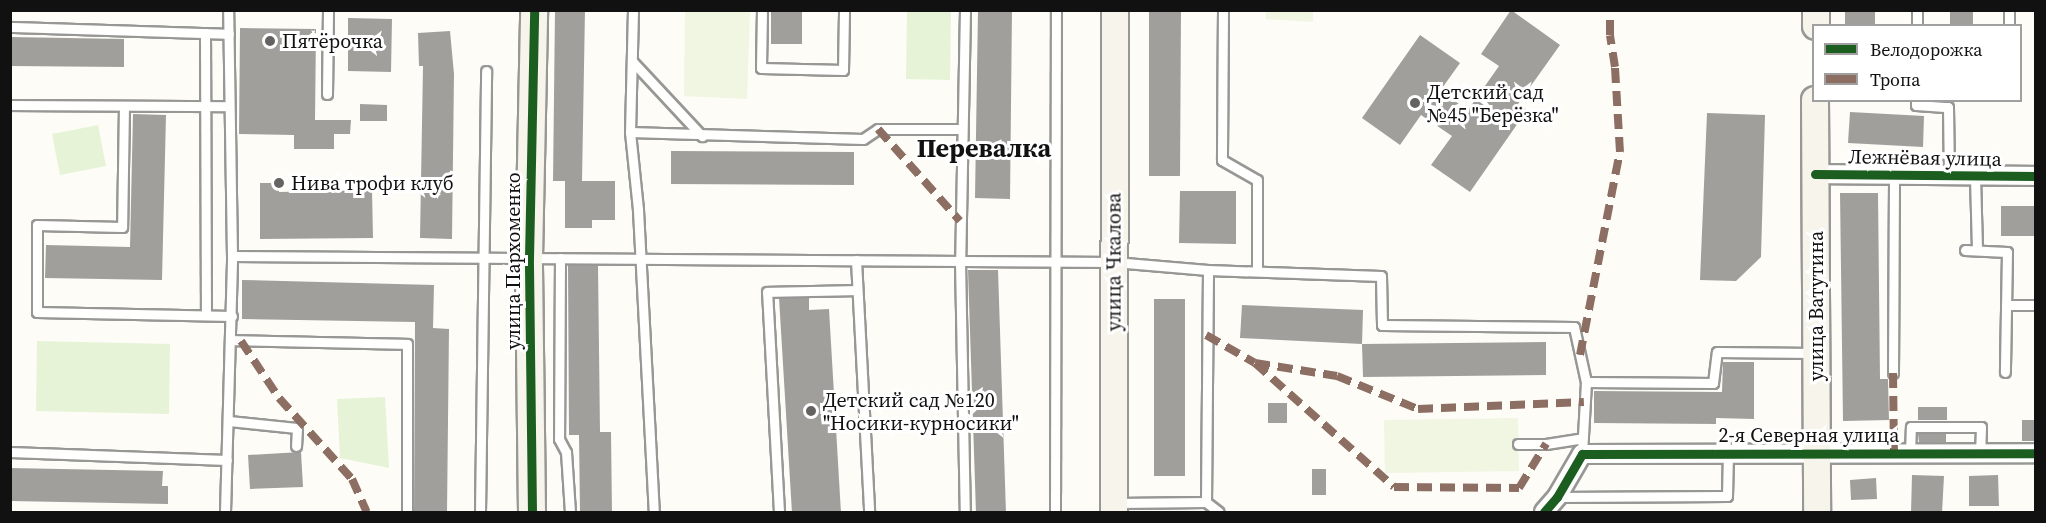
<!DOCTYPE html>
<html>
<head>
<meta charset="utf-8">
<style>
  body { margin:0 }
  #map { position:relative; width:2046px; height:523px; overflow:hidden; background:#fdfcf7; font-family:"Source Serif 4",serif }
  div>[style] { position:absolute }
  .green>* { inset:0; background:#e7f3d7 }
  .pitch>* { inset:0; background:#f0f6e1 }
  .building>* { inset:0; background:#a19f9c }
  .roads { filter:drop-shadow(2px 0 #979795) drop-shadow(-2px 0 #979795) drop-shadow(0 2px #979795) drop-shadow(0 -2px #979795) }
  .lane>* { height:9px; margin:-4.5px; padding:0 4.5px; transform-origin:4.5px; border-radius:4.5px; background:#fffffe }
  .street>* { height:18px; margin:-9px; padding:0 9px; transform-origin:9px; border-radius:9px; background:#fffffe }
  .secondary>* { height:26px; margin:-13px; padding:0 13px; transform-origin:13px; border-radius:13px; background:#f6f4eb }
  .quiet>* { height:8px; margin-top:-4px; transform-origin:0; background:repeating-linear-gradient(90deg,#8d6e63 0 15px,transparent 0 23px) }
  .cycleway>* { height:9px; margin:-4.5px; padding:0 4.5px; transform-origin:4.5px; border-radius:4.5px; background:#1b5e20 }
  .dots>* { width:16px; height:16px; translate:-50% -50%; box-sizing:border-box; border:3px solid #fff; border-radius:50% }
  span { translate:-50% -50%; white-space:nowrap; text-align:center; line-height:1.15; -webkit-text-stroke:6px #fff; paint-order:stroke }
  .poi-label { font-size:20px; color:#111 }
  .left { translate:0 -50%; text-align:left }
  .street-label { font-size:20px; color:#111 }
  .district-label { font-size:26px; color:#111; font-weight:700 }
  .frame { position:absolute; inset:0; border:12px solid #111; pointer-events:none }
  .legend { position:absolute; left:1812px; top:24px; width:210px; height:78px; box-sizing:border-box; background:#fff; border:2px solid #a0a0a0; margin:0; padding:8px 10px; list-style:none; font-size:18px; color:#111 }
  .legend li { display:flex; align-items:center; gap:12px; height:30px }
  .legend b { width:30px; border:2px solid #a0a0a0 }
</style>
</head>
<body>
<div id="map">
  <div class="green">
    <i style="clip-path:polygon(907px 11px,951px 11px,950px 80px,906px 79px)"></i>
    <i style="clip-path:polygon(98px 125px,106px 166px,60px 175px,52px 134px)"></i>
    <i style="clip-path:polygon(37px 341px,170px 344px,169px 414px,36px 411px)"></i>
    <i style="clip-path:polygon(385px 397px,389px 468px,340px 458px,337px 399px)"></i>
  </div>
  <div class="pitch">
    <i style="clip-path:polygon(685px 10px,750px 11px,747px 99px,684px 96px)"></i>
    <i style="clip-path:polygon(1266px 11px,1313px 11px,1313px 22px,1266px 19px)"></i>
    <i style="clip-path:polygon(1518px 418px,1519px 471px,1385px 473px,1384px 420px)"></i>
  </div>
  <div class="building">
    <i style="clip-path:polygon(555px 10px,585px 10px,582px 181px,615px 181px,615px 220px,592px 220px,592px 228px,565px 228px,565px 181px,553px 181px)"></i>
    <i style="clip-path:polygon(771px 10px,802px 10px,802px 44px,771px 44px)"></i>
    <i style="clip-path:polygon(978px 10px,1012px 10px,1010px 199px,975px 198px)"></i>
    <i style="clip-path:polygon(1149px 10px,1181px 10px,1180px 176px,1149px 176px)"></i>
    <i style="clip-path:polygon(1511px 10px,1560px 45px,1518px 104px,1527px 110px,1470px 192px,1431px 165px,1452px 136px,1421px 115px,1400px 145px,1362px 118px,1420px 35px,1460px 63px,1440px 91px,1468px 110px,1499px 66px,1481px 54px)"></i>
    <i style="clip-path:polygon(1845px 10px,1875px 10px,1875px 26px,1845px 26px)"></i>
    <i style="clip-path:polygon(1950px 10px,1973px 10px,1973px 26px,1950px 26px)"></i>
    <i style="clip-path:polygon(348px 18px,392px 19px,391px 72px,348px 71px)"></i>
    <i style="clip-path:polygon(240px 28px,316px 29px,315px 120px,351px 120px,350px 134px,334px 134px,334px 149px,294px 149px,294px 135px,239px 134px)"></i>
    <i style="clip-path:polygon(450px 31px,454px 74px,452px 239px,420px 238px,423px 66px,419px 66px,418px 33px)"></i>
    <i style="clip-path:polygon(10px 37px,124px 39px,124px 67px,10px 66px)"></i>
    <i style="clip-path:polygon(360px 104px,387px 105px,387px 121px,360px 121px)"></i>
    <i style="clip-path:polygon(1850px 112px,1924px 116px,1923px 147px,1848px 143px)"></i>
    <i style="clip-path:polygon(1707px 113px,1765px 115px,1761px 257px,1736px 281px,1700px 280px)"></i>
    <i style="clip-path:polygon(133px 114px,166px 115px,162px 280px,45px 278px,46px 245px,130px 247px)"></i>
    <i style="clip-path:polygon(671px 151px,854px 152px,854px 185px,671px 184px)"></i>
    <i style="clip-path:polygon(260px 183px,279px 183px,279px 192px,372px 190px,373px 238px,260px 239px)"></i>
    <i style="clip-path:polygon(1180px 191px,1236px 191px,1236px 244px,1179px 243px)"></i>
    <i style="clip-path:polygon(1840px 193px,1878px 193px,1880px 379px,1888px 379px,1889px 420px,1843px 421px)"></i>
    <i style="clip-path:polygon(2001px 206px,2036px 206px,2036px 236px,2001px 236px)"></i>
    <i style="clip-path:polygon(568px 265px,598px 265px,600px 432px,611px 432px,612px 513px,580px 513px,579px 435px,569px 435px)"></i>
    <i style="clip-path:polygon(968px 270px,998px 270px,1006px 513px,976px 513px)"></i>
    <i style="clip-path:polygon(242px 280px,434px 285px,433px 328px,449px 329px,447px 513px,414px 513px,415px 322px,242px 319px)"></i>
    <i style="clip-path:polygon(779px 298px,809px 298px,809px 310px,829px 309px,841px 513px,792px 513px)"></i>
    <i style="clip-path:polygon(1154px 299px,1185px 299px,1185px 476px,1154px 476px)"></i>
    <i style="clip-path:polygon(1242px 305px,1363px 310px,1362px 344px,1240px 338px)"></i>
    <i style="clip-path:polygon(1546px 342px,1546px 375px,1363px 377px,1362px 344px)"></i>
    <i style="clip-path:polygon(1723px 362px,1754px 362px,1754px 419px,1716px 418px,1716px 424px,1594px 423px,1594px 391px,1722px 392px)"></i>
    <i style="clip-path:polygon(1268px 403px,1287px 403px,1287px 423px,1268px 423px)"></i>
    <i style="clip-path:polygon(1918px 407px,1947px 407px,1947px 420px,1918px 420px)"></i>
    <i style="clip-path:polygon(2022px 420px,2036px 420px,2036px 441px,2022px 441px)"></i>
    <i style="clip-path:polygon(1918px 434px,1946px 434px,1946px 442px,1919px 442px)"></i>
    <i style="clip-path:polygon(301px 452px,303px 487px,250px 489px,248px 455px)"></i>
    <i style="clip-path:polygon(10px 468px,163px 471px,162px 486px,168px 486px,168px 504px,10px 501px)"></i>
    <i style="clip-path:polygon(1312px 469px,1326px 469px,1326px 495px,1312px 495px)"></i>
    <i style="clip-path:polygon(1912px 475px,1944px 476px,1942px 513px,1911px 513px)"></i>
    <i style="clip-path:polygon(1998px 475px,1999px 506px,1969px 506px,1969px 476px)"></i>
    <i style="clip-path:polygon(1876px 478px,1877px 499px,1851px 500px,1850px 480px)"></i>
  </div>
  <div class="roads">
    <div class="lane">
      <i style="left:633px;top:10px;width:122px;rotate:91.4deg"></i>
      <i style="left:630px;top:132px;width:233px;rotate:1.7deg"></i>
      <i style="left:863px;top:139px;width:18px;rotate:-34deg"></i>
      <i style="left:878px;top:129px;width:84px"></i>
      <i style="left:762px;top:10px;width:58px;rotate:91deg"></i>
      <i style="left:761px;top:68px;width:82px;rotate:1.4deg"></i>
      <i style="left:843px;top:70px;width:60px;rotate:-89deg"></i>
      <i style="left:965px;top:10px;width:251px;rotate:91.1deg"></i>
      <i style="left:960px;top:261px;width:251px;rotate:88.9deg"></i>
      <i style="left:1223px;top:10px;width:150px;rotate:90.4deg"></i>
      <i style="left:1222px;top:160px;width:40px;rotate:29.7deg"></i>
      <i style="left:1257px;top:180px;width:91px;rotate:90deg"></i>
      <i style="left:1917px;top:10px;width:16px;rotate:90deg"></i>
      <i style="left:2009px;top:26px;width:16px;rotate:-90deg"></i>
      <i style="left:10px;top:27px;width:219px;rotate:1.8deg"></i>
      <i style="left:205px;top:33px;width:281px;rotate:89.8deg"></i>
      <i style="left:632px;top:61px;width:103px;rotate:47deg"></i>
      <i style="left:327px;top:94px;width:84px;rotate:-89.3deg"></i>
      <i style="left:1916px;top:100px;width:5px;rotate:90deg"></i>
      <i style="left:1916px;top:105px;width:32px;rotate:4deg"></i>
      <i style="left:1948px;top:107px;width:70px;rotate:89.2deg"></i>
      <i style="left:10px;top:105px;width:219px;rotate:0.3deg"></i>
      <i style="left:124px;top:106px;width:121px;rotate:90.9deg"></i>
      <i style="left:122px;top:227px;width:85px;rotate:-178.7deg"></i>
      <i style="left:37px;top:225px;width:87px;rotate:90deg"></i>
      <i style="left:37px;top:312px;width:195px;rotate:1.2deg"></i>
      <i style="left:630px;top:132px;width:78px;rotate:84.1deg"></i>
      <i style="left:638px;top:210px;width:302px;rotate:87deg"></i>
      <i style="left:1975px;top:177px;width:73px;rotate:88.4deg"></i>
      <i style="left:1965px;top:250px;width:42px;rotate:2.7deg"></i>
      <i style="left:2007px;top:252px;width:120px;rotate:91deg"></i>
      <i style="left:232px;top:256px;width:882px;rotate:0.39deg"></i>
      <i style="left:1114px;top:262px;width:94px;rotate:4.9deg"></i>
      <i style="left:1208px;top:270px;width:173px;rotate:2deg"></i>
      <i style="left:1381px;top:276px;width:49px;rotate:88.8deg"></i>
      <i style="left:1382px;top:325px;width:192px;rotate:0.6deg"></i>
      <i style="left:1574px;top:327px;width:56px;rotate:77.7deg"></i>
      <i style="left:1586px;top:382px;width:72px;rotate:93.2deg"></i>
      <i style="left:560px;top:258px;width:181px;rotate:90.3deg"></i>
      <i style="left:559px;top:439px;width:15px;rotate:62deg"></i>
      <i style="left:566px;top:452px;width:60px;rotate:86.2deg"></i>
      <i style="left:856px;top:260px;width:252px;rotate:87deg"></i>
      <i style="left:2006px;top:305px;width:30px"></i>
      <i style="left:231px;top:340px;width:176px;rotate:1.3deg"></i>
      <i style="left:407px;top:344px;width:168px;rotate:90deg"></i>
      <i style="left:1893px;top:373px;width:198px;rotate:-89.7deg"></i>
      <i style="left:1586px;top:382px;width:127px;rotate:0.5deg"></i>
      <i style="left:1713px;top:383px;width:31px;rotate:-83deg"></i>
      <i style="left:1717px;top:352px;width:96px;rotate:0.6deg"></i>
      <i style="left:229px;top:421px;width:68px;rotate:5.9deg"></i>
      <i style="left:297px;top:428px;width:18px;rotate:93deg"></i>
      <i style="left:1518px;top:444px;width:28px"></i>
      <i style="left:1546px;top:444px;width:37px;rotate:-9deg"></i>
      <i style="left:10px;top:452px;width:217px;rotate:2.1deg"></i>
      <i style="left:1910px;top:453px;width:26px;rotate:-88deg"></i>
      <i style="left:1911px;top:427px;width:70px"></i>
      <i style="left:1981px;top:427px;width:26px;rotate:92deg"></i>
      <i style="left:1557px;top:497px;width:170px;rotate:-0.3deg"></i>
      <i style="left:1727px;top:496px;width:44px;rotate:-88.7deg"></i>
      <i style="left:1206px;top:502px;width:16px;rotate:38deg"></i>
      <i style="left:1117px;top:503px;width:89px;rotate:-0.6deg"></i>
      <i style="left:1206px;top:502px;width:232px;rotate:-89.5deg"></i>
      <i style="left:225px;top:512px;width:256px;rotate:-88.4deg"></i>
      <i style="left:232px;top:256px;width:246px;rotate:-90.9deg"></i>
      <i style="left:480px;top:512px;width:441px;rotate:-89.2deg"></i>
      <i style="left:779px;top:512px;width:220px;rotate:-93.1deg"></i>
      <i style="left:767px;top:292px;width:89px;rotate:-1.3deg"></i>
      <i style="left:1055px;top:512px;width:502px;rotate:-89.89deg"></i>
    </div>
    <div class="street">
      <i style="left:1815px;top:174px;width:221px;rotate:0.5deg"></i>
      <i style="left:1544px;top:512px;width:20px;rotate:-49deg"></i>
      <i style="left:1557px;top:497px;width:50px;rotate:-59.8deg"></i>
      <i style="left:1582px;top:454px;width:454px;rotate:-0.1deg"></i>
    </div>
    <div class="secondary">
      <i style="left:1816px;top:26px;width:16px;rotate:-90deg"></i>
      <i style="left:1815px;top:100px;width:412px;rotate:89.7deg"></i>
      <i style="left:532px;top:512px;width:254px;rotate:-90.7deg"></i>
      <i style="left:529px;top:258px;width:248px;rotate:-88.8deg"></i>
      <i style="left:1114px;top:512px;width:502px;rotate:-89.89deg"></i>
    </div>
  </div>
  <div class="quiet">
    <i style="left:878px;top:129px;width:123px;rotate:48.3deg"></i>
    <i style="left:1206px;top:335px;width:56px;rotate:29.7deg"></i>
    <i style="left:1255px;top:363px;width:186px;rotate:41.7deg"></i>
    <i style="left:1394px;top:487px;width:125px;rotate:0.5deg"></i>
    <i style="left:1519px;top:488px;width:52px;rotate:-58.5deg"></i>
    <i style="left:241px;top:341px;width:69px;rotate:56.3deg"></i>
    <i style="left:279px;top:398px;width:109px;rotate:48deg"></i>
    <i style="left:352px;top:479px;width:36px;rotate:66deg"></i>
    <i style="left:1580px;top:355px;width:207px;rotate:-78.9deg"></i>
    <i style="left:1620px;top:152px;width:85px;rotate:-93.4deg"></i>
    <i style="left:1615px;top:67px;width:32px;rotate:-99deg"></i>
    <i style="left:1610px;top:35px;width:25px;rotate:-90deg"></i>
    <i style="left:1255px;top:363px;width:83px;rotate:9deg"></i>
    <i style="left:1337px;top:376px;width:87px;rotate:22.2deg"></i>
    <i style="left:1418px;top:409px;width:166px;rotate:-2.4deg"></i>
    <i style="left:1893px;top:373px;width:80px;rotate:89.3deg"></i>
  </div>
  <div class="cycleway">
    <i style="left:1815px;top:174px;width:221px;rotate:0.5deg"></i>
    <i style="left:532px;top:512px;width:254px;rotate:-90.7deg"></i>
    <i style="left:529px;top:258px;width:248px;rotate:-88.8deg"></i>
    <i style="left:1544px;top:512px;width:20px;rotate:-49deg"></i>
    <i style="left:1557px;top:497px;width:50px;rotate:-59.8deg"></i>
    <i style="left:1582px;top:454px;width:454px;rotate:-0.1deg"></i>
  </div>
  <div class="dots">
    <i style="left:270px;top:41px;background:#646362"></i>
    <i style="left:1415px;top:103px;background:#646362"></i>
    <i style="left:279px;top:183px;background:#646362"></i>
    <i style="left:811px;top:411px;background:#646362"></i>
  </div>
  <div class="poi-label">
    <span class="left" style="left:282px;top:41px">Пятёрочка</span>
    <span class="left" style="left:1427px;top:104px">Детский сад<br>№45 "Берёзка"</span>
    <span class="left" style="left:291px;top:183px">Нива трофи клуб</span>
    <span class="left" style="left:823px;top:412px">Детский сад №120<br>"Носики-курносики"</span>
  </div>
  <div class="street-label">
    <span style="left:1925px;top:158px;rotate:1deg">Лежнёвая улица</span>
    <span style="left:513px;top:261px;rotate:-90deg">улица Пархоменко</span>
    <span style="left:1114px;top:262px;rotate:-90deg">улица Чкалова</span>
    <span style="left:1816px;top:306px;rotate:-90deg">улица Ватутина</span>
    <span style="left:1809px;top:435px">2-я Северная улица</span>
  </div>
  <div class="district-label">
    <span style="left:984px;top:149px">Перевалка</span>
  </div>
  <div class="frame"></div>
  <ul class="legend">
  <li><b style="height:8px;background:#1b5e20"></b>Велодорожка</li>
  <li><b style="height:8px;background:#8d6e63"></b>Тропа</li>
  </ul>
</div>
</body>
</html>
